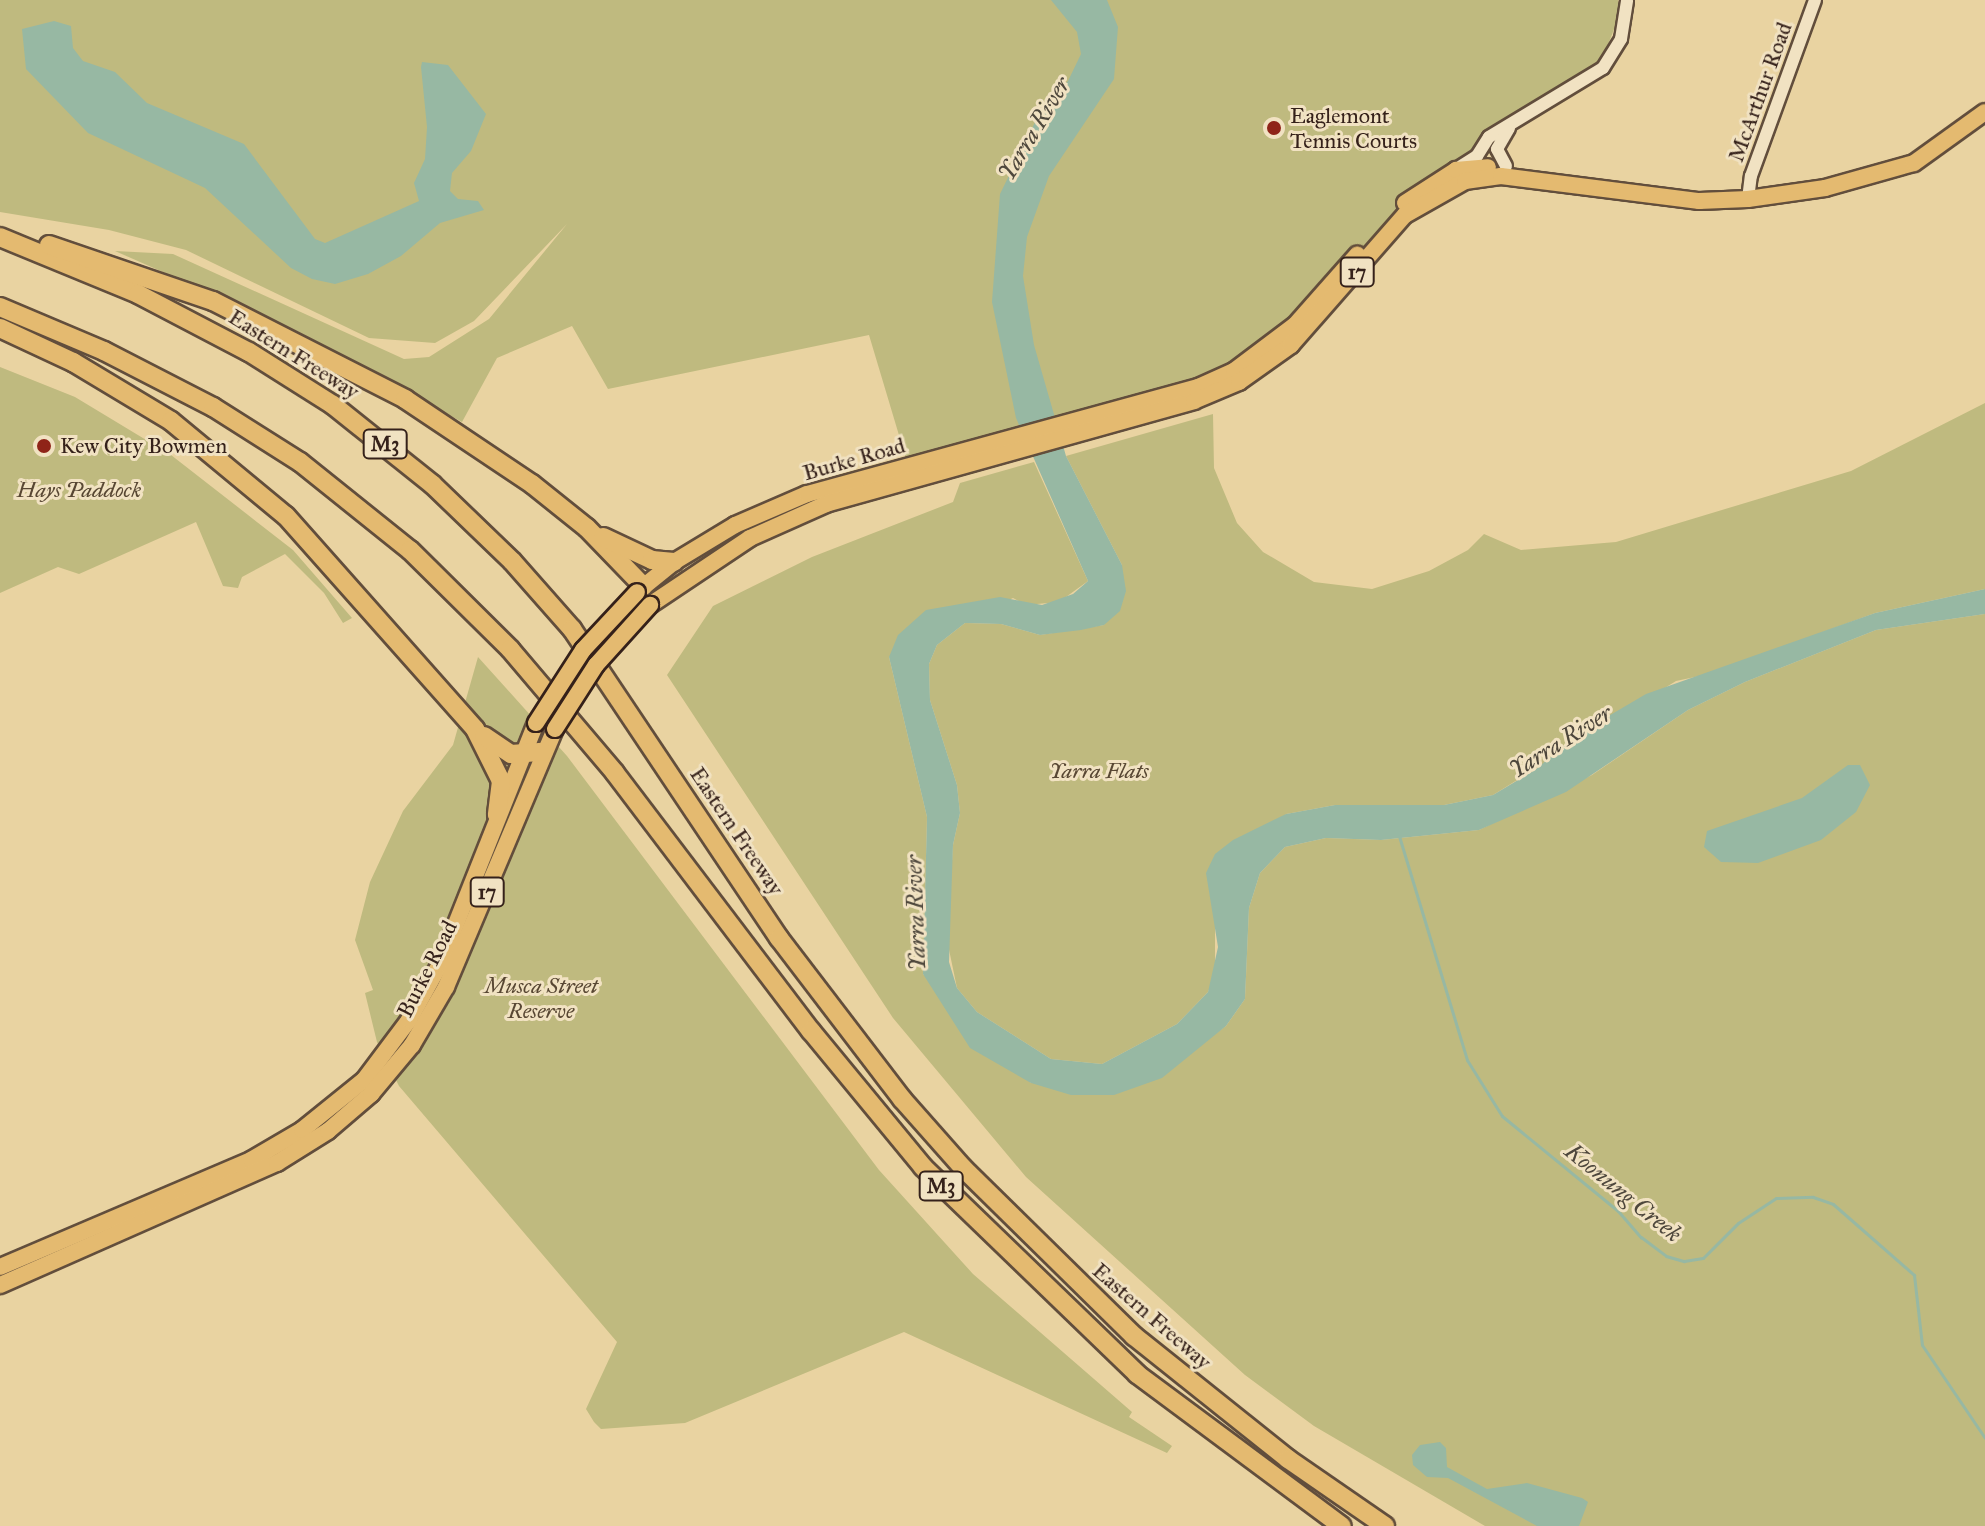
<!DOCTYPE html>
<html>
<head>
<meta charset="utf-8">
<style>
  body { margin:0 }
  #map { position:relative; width:1985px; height:1526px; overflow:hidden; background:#e9d3a1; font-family:"IM FELL Great Primer",serif }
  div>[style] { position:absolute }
  .green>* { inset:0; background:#bfba7f }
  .water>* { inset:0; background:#97b8a3 }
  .stream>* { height:3px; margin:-1.5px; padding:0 1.5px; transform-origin:1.5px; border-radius:1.5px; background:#97b8a3 }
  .roads { filter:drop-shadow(2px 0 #624e3c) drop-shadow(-2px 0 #624e3c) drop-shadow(0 2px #624e3c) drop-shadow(0 -2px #624e3c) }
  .minor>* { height:12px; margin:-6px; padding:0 6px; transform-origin:6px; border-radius:6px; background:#f1e2c2 }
  .major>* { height:16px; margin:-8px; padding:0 8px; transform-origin:8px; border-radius:8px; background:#e4ba70 }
  .highway>* { height:18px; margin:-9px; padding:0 9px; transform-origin:9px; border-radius:9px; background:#e4ba70 }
  .bridges { filter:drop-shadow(2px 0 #35211a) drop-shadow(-2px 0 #35211a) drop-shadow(0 2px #35211a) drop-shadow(0 -2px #35211a) }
  .major-bridge>* { height:16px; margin:-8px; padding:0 8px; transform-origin:8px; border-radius:8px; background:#e4ba70 }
  .dots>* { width:22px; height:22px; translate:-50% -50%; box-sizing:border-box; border:4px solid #f1e2c2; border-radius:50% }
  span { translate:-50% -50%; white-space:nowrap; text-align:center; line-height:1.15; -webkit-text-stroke:6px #f1e2c2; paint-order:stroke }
  .shield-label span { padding:2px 6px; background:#f1e2c2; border:2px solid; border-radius:6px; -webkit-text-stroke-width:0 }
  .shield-label { font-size:20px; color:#35211a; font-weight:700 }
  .street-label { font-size:22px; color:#35211a }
  .poi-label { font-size:22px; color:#35211a }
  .left { translate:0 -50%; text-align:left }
  .park-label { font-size:22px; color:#584733; font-style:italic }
  .water-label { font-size:24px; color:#4e473c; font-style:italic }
</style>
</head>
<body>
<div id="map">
  <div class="green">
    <i style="clip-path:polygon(0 0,1618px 0,1620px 14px,1600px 65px,1485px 135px,1461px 170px,1406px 201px,1282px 336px,1224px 376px,910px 472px,869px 335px,608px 389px,572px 326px,497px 358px,462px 422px,299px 332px,115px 251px,173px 254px,404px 359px,429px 357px,489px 319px,567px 224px,474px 321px,435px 343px,369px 338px,186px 250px,109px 230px,0 212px)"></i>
    <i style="clip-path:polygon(0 367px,75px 397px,171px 455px,293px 550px,352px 618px,343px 623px,324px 593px,285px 554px,242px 577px,238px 588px,223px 586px,196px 522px,79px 574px,58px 567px,0 593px)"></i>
    <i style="clip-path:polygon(1985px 403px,1985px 589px,1875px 613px,1709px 674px,1676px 681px,1493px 795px,1444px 805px,1335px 805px,1286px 814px,1215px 920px,1215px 974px,1208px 992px,1177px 1024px,1102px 1064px,1051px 1059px,977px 1012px,957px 988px,947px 940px,953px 845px,960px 813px,957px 785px,930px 700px,929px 664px,937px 645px,965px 623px,1001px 624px,1040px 635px,1104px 625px,1122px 565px,1066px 456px,1213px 414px,1214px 468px,1237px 523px,1263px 552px,1314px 582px,1372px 589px,1429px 571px,1468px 550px,1484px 534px,1521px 550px,1616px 542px,1851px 471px)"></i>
    <i style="clip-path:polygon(1034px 462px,1088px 581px,1059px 602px,1026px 605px,1013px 598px,889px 657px,927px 817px,923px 974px,1031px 1083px,1167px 1069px,1226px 1026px,1245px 999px,1249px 908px,1260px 873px,1285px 847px,1326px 838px,1381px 840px,1479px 830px,1592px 775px,1688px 710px,1745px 682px,1876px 630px,1985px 614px,1985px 1526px,1485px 1526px,1314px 1426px,1245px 1375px,1026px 1177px,893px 1018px,667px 675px,713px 606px,812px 557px,953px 502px,960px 483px)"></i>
    <i style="clip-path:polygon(478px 657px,567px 756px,879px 1170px,973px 1274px,1132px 1412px,1129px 1417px,1172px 1446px,1167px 1453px,904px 1332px,685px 1423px,601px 1429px,594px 1422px,586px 1409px,617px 1342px,399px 1086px,377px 1042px,365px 993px,373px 990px,355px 940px,370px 882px,403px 811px,453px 745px)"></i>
  </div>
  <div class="water">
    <i style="clip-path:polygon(1051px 0,1107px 0,1118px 27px,1114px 79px,1049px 176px,1027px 237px,1023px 276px,1034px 345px,1066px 456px,1122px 565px,1126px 591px,1120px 611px,1104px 625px,1081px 630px,1040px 635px,1001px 624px,965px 623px,937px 645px,929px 664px,930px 700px,957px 785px,960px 813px,953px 845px,949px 962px,957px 988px,977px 1012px,1051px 1059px,1102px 1064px,1177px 1024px,1208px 992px,1218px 947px,1206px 873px,1215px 854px,1233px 840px,1286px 814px,1335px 805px,1444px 805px,1493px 795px,1535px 770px,1578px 734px,1646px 694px,1875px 613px,1985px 589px,1985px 614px,1876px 630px,1745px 682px,1688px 710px,1566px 792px,1479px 830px,1381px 840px,1326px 838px,1285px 847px,1260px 873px,1249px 908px,1245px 999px,1226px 1026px,1162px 1078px,1114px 1095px,1071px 1095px,1031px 1083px,970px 1048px,923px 974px,927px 817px,889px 657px,898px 635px,926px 610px,1000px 597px,1042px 605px,1073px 594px,1088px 581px,1016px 418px,992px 302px,1000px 194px,1039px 114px,1068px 81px,1081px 54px,1077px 32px)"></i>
    <i style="clip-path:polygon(54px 21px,71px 26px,73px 48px,83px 61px,115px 72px,147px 103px,244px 144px,315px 239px,325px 243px,419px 201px,414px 183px,425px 159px,427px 127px,421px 67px,422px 62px,448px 65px,486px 114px,471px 151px,452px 173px,450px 191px,458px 199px,478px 201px,484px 210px,440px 223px,401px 256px,368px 274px,335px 284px,312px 279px,291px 268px,205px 188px,88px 133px,26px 69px,22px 29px)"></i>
    <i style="clip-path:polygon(1848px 765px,1860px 765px,1870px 785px,1856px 812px,1821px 840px,1758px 863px,1721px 862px,1704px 847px,1707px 831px,1802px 798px)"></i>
    <i style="clip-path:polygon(1440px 1442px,1446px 1448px,1447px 1467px,1487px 1489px,1527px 1483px,1582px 1498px,1588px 1502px,1579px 1526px,1537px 1526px,1448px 1478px,1427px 1477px,1413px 1465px,1412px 1455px,1420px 1445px)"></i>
  </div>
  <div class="stream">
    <i style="left:1399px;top:836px;width:234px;rotate:73.1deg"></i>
    <i style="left:1467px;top:1060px;width:66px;rotate:58deg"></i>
    <i style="left:1502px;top:1116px;width:150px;rotate:39.3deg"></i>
    <i style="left:1618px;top:1211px;width:35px;rotate:49deg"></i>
    <i style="left:1641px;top:1237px;width:31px;rotate:37deg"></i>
    <i style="left:1666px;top:1256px;width:19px;rotate:16deg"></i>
    <i style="left:1684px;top:1261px;width:19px;rotate:-9deg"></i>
    <i style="left:1703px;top:1258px;width:49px;rotate:-45deg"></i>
    <i style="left:1738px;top:1223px;width:45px;rotate:-33.3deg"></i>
    <i style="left:1776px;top:1198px;width:37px;rotate:-2deg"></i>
    <i style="left:1813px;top:1197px;width:21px;rotate:19deg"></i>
    <i style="left:1833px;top:1204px;width:108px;rotate:41.2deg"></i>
    <i style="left:1914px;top:1275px;width:70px;rotate:83.5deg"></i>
    <i style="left:1922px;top:1345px;width:112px;rotate:55.9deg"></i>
  </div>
  <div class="roads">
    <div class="minor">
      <i style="left:1461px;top:166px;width:19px;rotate:-32deg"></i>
      <i style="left:1477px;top:156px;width:22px;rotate:-58deg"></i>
      <i style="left:1489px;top:137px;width:133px;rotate:-31.2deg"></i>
      <i style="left:1603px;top:68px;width:34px;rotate:-58deg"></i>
      <i style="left:1621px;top:39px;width:39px;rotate:-81deg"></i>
      <i style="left:1506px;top:166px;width:19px;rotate:-118deg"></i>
      <i style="left:1497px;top:149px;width:24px;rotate:-60deg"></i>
      <i style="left:1748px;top:199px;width:23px;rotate:-83deg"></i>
      <i style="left:1751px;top:176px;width:187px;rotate:-70deg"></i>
    </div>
    <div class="major">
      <i style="left:1405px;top:203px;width:61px;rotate:-32.9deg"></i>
      <i style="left:1456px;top:170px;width:32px;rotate:-5deg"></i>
      <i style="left:637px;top:592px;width:48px;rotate:-39deg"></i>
      <i style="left:674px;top:562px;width:71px;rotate:-31.2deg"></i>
      <i style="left:735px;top:525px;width:78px;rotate:-23.3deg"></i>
      <i style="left:807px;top:494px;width:405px;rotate:-15.3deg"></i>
      <i style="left:1198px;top:387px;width:39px;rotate:-24deg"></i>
      <i style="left:1234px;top:371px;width:76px;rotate:-37deg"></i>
      <i style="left:1295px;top:325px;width:94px;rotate:-48.5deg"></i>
      <i style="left:650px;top:605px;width:120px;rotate:-33.8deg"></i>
      <i style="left:750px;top:538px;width:83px;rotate:-24.1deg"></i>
      <i style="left:826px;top:504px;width:382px;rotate:-15.6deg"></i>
      <i style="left:1194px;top:401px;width:49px;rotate:-22.9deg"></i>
      <i style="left:1239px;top:382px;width:64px;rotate:-35.4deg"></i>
      <i style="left:1291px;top:345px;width:173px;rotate:-48.8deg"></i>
      <i style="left:1405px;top:215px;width:69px;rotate:-29.5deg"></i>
      <i style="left:1465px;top:181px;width:36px;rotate:-8deg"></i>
      <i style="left:1501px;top:176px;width:200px;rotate:7.2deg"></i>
      <i style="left:1699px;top:201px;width:49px;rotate:-2.3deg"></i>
      <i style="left:1748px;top:199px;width:78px;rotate:-8.1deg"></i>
      <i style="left:1825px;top:188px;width:92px;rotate:-15.7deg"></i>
      <i style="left:1914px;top:163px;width:87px;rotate:-35.7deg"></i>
      <i style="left:0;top:1267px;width:273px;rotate:-23.1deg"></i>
      <i style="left:251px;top:1160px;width:59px;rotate:-30.5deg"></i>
      <i style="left:302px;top:1130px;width:80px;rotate:-38.9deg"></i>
      <i style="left:364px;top:1080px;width:75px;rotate:-53.1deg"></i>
      <i style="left:409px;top:1020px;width:64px;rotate:-61deg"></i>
      <i style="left:440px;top:964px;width:259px;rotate:-68.3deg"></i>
      <i style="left:0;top:1285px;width:303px;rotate:-23.8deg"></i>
      <i style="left:277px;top:1163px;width:60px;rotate:-32.1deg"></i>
      <i style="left:328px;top:1131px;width:57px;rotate:-40.7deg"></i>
      <i style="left:371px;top:1094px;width:64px;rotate:-50.1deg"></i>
      <i style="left:412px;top:1045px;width:67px;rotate:-59.6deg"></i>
      <i style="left:446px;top:987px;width:280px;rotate:-67.1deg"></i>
    </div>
    <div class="highway">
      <i style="left:0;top:237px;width:149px;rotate:22.4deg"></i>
      <i style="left:138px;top:294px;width:125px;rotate:27.6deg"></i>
      <i style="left:249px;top:352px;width:99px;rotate:32.2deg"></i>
      <i style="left:333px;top:405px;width:127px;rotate:38.6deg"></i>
      <i style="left:432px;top:484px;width:111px;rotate:43.9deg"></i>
      <i style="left:512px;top:561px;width:91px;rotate:48.6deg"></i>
      <i style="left:572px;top:629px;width:372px;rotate:56.2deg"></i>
      <i style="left:779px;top:938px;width:203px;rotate:52.6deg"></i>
      <i style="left:902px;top:1099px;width:92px;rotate:48.5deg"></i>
      <i style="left:963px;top:1168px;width:240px;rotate:44.5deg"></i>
      <i style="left:1134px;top:1336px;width:197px;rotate:38.6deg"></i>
      <i style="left:1288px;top:1459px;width:118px;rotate:34.6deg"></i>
      <i style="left:49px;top:245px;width:173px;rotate:18.9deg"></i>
      <i style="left:213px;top:301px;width:216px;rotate:27deg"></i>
      <i style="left:405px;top:399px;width:153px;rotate:33.8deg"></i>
      <i style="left:532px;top:484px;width:70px;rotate:38.7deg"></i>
      <i style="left:587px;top:528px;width:81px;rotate:46deg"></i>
      <i style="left:0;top:307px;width:113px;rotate:22.9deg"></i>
      <i style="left:104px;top:351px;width:123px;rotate:27.2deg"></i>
      <i style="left:213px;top:407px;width:103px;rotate:32.3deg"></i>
      <i style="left:300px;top:462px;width:141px;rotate:38.7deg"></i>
      <i style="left:410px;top:550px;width:141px;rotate:44.7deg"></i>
      <i style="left:510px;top:649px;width:162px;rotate:49.7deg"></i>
      <i style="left:615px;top:773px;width:324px;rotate:52.8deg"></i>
      <i style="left:811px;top:1031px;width:176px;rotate:50.5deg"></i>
      <i style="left:923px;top:1167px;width:298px;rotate:44deg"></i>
      <i style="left:1137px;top:1374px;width:255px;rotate:36.6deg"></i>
      <i style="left:0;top:328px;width:81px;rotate:25deg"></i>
      <i style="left:73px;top:362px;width:114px;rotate:31deg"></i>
      <i style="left:171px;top:421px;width:149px;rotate:39.6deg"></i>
      <i style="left:286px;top:516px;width:285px;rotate:48.4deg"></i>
      <i style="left:475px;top:729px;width:58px;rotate:63.4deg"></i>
      <i style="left:501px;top:781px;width:34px;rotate:97deg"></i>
      <i style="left:603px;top:537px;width:54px;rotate:25.1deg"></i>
      <i style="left:652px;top:560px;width:22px;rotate:5deg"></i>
      <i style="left:484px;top:736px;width:32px;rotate:34deg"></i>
      <i style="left:511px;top:754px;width:32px;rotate:-4deg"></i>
    </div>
  </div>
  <div class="bridges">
    <div class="major-bridge">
      <i style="left:536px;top:723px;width:87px;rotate:-57.2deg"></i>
      <i style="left:583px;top:650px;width:79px;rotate:-47deg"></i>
      <i style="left:555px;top:729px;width:76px;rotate:-57.4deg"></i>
      <i style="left:596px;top:665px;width:81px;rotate:-48deg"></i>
    </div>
  </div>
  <div class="dots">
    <i style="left:1274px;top:128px;background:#8f2418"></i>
    <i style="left:44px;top:446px;background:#8f2418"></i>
  </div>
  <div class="shield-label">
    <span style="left:1357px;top:272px">17</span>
    <span style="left:385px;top:444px">M3</span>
    <span style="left:487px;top:892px">17</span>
    <span style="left:941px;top:1186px">M3</span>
  </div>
  <div class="street-label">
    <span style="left:1760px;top:92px;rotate:-70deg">McArthur Road</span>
    <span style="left:294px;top:354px;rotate:32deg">Eastern Freeway</span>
    <span style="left:854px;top:459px;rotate:-16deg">Burke Road</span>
    <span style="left:737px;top:831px;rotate:56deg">Eastern Freeway</span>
    <span style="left:427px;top:969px;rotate:-63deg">Burke Road</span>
    <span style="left:1152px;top:1316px;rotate:41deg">Eastern Freeway</span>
  </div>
  <div class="poi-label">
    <span class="left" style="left:1290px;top:128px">Eaglemont<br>Tennis Courts</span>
    <span class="left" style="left:60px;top:446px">Kew City Bowmen</span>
  </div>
  <div class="park-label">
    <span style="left:79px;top:490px">Hays Paddock</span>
    <span style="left:1099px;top:771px">Yarra Flats</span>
    <span style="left:541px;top:998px">Musca Street<br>Reserve</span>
  </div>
  <div class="water-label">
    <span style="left:1035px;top:129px;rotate:-59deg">Yarra River</span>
    <span style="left:1561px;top:742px;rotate:-32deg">Yarra River</span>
    <span style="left:916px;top:913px;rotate:-92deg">Yarra River</span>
    <span style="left:1623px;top:1193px;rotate:39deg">Koonung Creek</span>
  </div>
</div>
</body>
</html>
